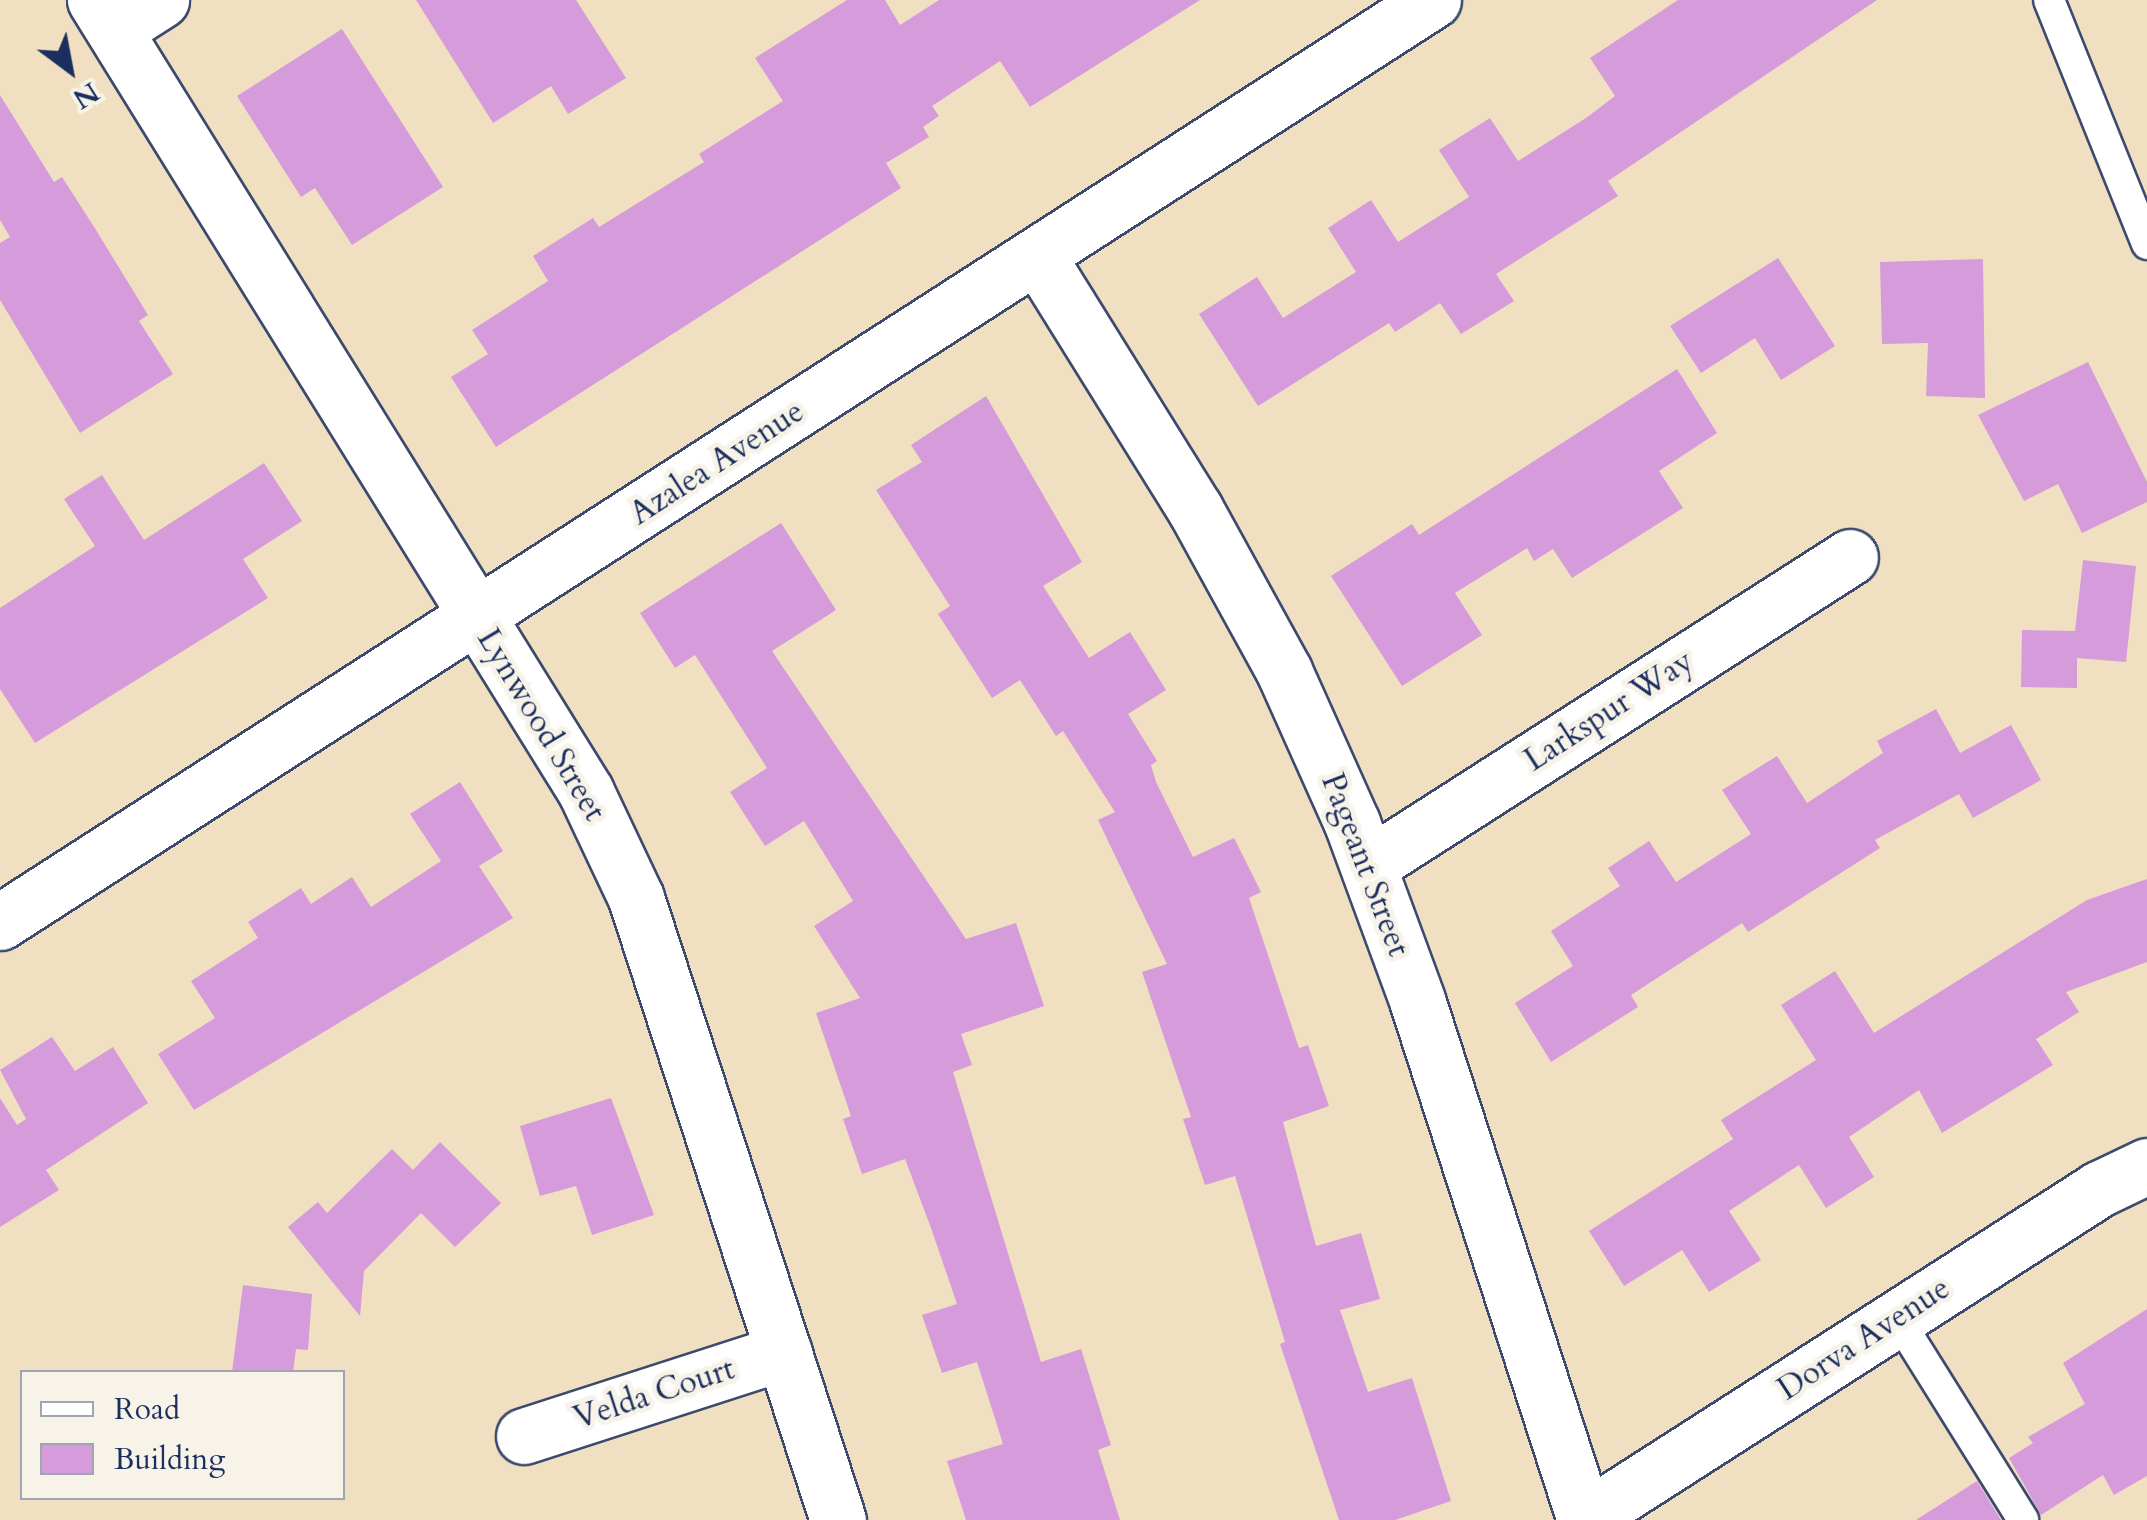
<!DOCTYPE html>
<html>
<head>
<meta charset="utf-8">
<style>
  body { margin:0 }
  #map { position:relative; width:2147px; height:1520px; overflow:hidden; background:#f0e0c1; font-family:Cardo,serif }
  div>[style] { position:absolute }
  .building>* { inset:0; background:#d59bda }
  .roads { filter:drop-shadow(2px 0 #3b4a6d) drop-shadow(-2px 0 #3b4a6d) drop-shadow(0 2px #3b4a6d) drop-shadow(0 -2px #3b4a6d) }
  .service>* { height:30px; margin:-15px; padding:0 15px; transform-origin:15px; border-radius:15px; background:#fff }
  .minor>* { height:55px; margin:-27.5px; padding:0 27.5px; transform-origin:27.5px; border-radius:27.5px; background:#fff }
  span { translate:-50% -50%; white-space:nowrap; text-align:center; line-height:1.15; -webkit-text-stroke:10px #f7f3e8; paint-order:stroke }
  .street-label { font-size:32px; color:#1b2f5e }
  .legend { position:absolute; left:20px; top:1370px; width:325px; height:130px; box-sizing:border-box; background:#f7f3e8; border:2px solid #9fa5b1; margin:0; padding:12px 18px; list-style:none; font-size:30px; color:#1b2f5e }
  .legend li { display:flex; align-items:center; gap:20px; height:50px }
  .legend b { width:50px; border:2px solid #9fa5b1 }
  .north { position:absolute; left:20px; top:20px; width:100px; height:100px; -webkit-text-stroke:8px #f7f3e8; paint-order:stroke; rotate:148deg; font-size:28px; font-weight:700; line-height:40px; text-align:center; color:#1b2f5e }
  .north::after { content:''; display:block; margin:auto; width:35px; height:45px; background:#1b2f5e; clip-path:polygon(50% 0,100% 100%,50% 72%,0 100%) }
</style>
</head>
<body>
<div id="map">
  <div class="building">
    <i style="clip-path:polygon(416px 0,576px 0,626px 78px,568px 114px,551px 86px,493px 123px)"></i>
    <i style="clip-path:polygon(847px 0,885px 0,900px 25px,939px 0,1200px 0,1030px 107px,1000px 61px,932px 106px,939px 116px,923px 127px,929px 137px,886px 163px,901px 188px,496px 447px,451px 377px,488px 354px,472px 330px,548px 281px,533px 256px,593px 218px,599px 227px,704px 162px,699px 154px,783px 101px,755px 58px)"></i>
    <i style="clip-path:polygon(1678px 0,1877px 0,1608px 181px,1618px 196px,1496px 274px,1514px 301px,1461px 334px,1440px 303px,1395px 332px,1389px 323px,1258px 406px,1199px 314px,1257px 277px,1283px 318px,1356px 272px,1328px 228px,1371px 200px,1398px 242px,1469px 197px,1439px 150px,1490px 118px,1518px 161px,1586px 118px,1615px 96px,1590px 58px)"></i>
    <i style="clip-path:polygon(342px 29px,443px 187px,352px 245px,315px 188px,301px 197px,237px 96px)"></i>
    <i style="clip-path:polygon(0 95px,54px 182px,62px 177px,96px 230px,148px 315px,139px 321px,173px 374px,80px 433px,0 300px,0 243px,10px 237px,0 220px)"></i>
    <i style="clip-path:polygon(1778px 258px,1835px 346px,1781px 380px,1755px 338px,1701px 373px,1670px 326px)"></i>
    <i style="clip-path:polygon(1983px 259px,1985px 398px,1926px 396px,1928px 343px,1882px 344px,1880px 262px)"></i>
    <i style="clip-path:polygon(2088px 362px,2147px 482px,2147px 502px,2082px 533px,2058px 484px,2024px 501px,1978px 415px)"></i>
    <i style="clip-path:polygon(1677px 369px,1717px 433px,1659px 471px,1683px 508px,1572px 578px,1553px 549px,1534px 561px,1527px 548px,1455px 593px,1482px 635px,1402px 686px,1331px 576px,1412px 524px,1419px 535px)"></i>
    <i style="clip-path:polygon(986px 396px,1082px 562px,1043px 586px,1089px 658px,1130px 632px,1166px 690px,1128px 714px,1157px 761px,1151px 765px,1156px 782px,1193px 857px,1234px 838px,1261px 892px,1249px 898px,1299px 1048px,1308px 1045px,1329px 1106px,1283px 1122px,1316px 1246px,1361px 1233px,1380px 1299px,1340px 1310px,1368px 1392px,1412px 1378px,1451px 1501px,1395px 1520px,1339px 1520px,1280px 1344px,1285px 1342px,1235px 1176px,1205px 1185px,1183px 1119px,1191px 1117px,1142px 972px,1167px 964px,1098px 820px,1115px 812px,1063px 731px,1056px 736px,1020px 680px,992px 698px,938px 614px,950px 606px,876px 490px,922px 462px,911px 445px)"></i>
    <i style="clip-path:polygon(264px 463px,302px 521px,243px 559px,268px 598px,35px 743px,0 689px,0 608px,95px 546px,64px 499px,102px 475px,144px 540px)"></i>
    <i style="clip-path:polygon(781px 523px,836px 610px,772px 651px,966px 939px,1016px 923px,1044px 1006px,961px 1034px,972px 1065px,953px 1072px,1041px 1362px,1081px 1349px,1111px 1445px,1098px 1450px,1120px 1520px,966px 1520px,947px 1461px,1003px 1444px,977px 1362px,942px 1373px,922px 1315px,957px 1304px,931px 1228px,905px 1159px,862px 1174px,843px 1119px,851px 1116px,816px 1013px,860px 998px,814px 926px,853px 901px,804px 821px,765px 846px,730px 792px,767px 768px,695px 655px,675px 668px,640px 613px)"></i>
    <i style="clip-path:polygon(2083px 560px,2136px 566px,2126px 662px,2077px 658px,2077px 688px,2021px 687px,2022px 630px,2075px 631px)"></i>
    <i style="clip-path:polygon(1936px 709px,1960px 753px,2011px 725px,2041px 780px,1973px 818px,1959px 794px,1875px 840px,1880px 848px,1748px 932px,1742px 923px,1631px 995px,1638px 1007px,1551px 1062px,1515px 1003px,1573px 966px,1551px 931px,1620px 886px,1608px 868px,1649px 841px,1676px 882px,1751px 834px,1722px 790px,1777px 756px,1807px 803px,1883px 753px,1877px 741px)"></i>
    <i style="clip-path:polygon(460px 782px,503px 851px,479px 866px,513px 918px,194px 1110px,158px 1054px,215px 1018px,191px 981px,258px 938px,248px 922px,301px 888px,311px 904px,352px 877px,371px 907px,441px 861px,410px 814px)"></i>
    <i style="clip-path:polygon(2147px 879px,2147px 962px,2066px 992px,2079px 1012px,2036px 1039px,2053px 1065px,1942px 1133px,1919px 1090px,1849px 1137px,1874px 1177px,1826px 1208px,1799px 1165px,1729px 1211px,1761px 1260px,1709px 1292px,1682px 1250px,1624px 1286px,1589px 1231px,1733px 1139px,1721px 1120px,1816px 1060px,1781px 1005px,1835px 971px,1874px 1033px,2087px 900px)"></i>
    <i style="clip-path:polygon(52px 1037px,75px 1071px,113px 1047px,148px 1103px,46px 1170px,59px 1190px,0 1227px,0 1098px,17px 1125px,26px 1119px,0 1070px)"></i>
    <i style="clip-path:polygon(611px 1098px,654px 1215px,592px 1235px,576px 1186px,540px 1196px,520px 1126px)"></i>
    <i style="clip-path:polygon(440px 1142px,501px 1203px,455px 1247px,421px 1213px,364px 1271px,360px 1316px,288px 1227px,318px 1202px,327px 1213px,392px 1149px,413px 1170px)"></i>
    <i style="clip-path:polygon(243px 1285px,312px 1294px,308px 1350px,296px 1349px,293px 1372px,232px 1372px)"></i>
    <i style="clip-path:polygon(2147px 1309px,2147px 1476px,2114px 1495px,2103px 1475px,2041px 1515px,2009px 1458px,2033px 1443px,2028px 1437px,2085px 1404px,2063px 1363px)"></i>
    <i style="clip-path:polygon(1977px 1481px,2001px 1520px,1916px 1520px)"></i>
  </div>
  <div class="roads">
    <div class="service">
      <i style="left:2049px;top:0;width:263px;rotate:68.1deg"></i>
      <i style="left:1897px;top:1318px;width:238px;rotate:58deg"></i>
    </div>
    <div class="minor">
      <i style="left:95px;top:0;width:932px;rotate:58.2deg"></i>
      <i style="left:586px;top:792px;width:117px;rotate:64.7deg"></i>
      <i style="left:636px;top:898px;width:654px;rotate:72.01deg"></i>
      <i style="left:114px;top:30px;width:56px;rotate:-32.6deg"></i>
      <i style="left:1038px;top:257px;width:297px;rotate:58.1deg"></i>
      <i style="left:1195px;top:509px;width:185px;rotate:61.2deg"></i>
      <i style="left:1284px;top:671px;width:167px;rotate:65.9deg"></i>
      <i style="left:1352px;top:823px;width:189px;rotate:69.8deg"></i>
      <i style="left:1417px;top:1000px;width:546px;rotate:72.1deg"></i>
      <i style="left:1369px;top:865px;width:571px;rotate:-32.63deg"></i>
      <i style="left:0;top:922px;width:1704px;rotate:-32.76deg"></i>
      <i style="left:524px;top:1436px;width:273px;rotate:-17.9deg"></i>
      <i style="left:1584px;top:1519px;width:612px;rotate:-32.65deg"></i>
      <i style="left:2099px;top:1189px;width:53px;rotate:-25.6deg"></i>
    </div>
  </div>
  <div class="street-label">
    <span style="left:717px;top:463px;rotate:-33deg">Azalea Avenue</span>
    <span style="left:1609px;top:711px;rotate:-33deg">Larkspur Way</span>
    <span style="left:541px;top:725px;rotate:59deg">Lynwood Street</span>
    <span style="left:1365px;top:865px;rotate:69deg">Pageant Street</span>
    <span style="left:1864px;top:1339px;rotate:-33deg">Dorva Avenue</span>
    <span style="left:654px;top:1394px;rotate:-18deg">Velda Court</span>
  </div>
  <ul class="legend">
  <li><b style="height:12px;background:#fff"></b>Road</li>
  <li><b style="height:28px;background:#d59bda"></b>Building</li>
  </ul>
  <div class="north">N</div>
</div>
</body>
</html>
